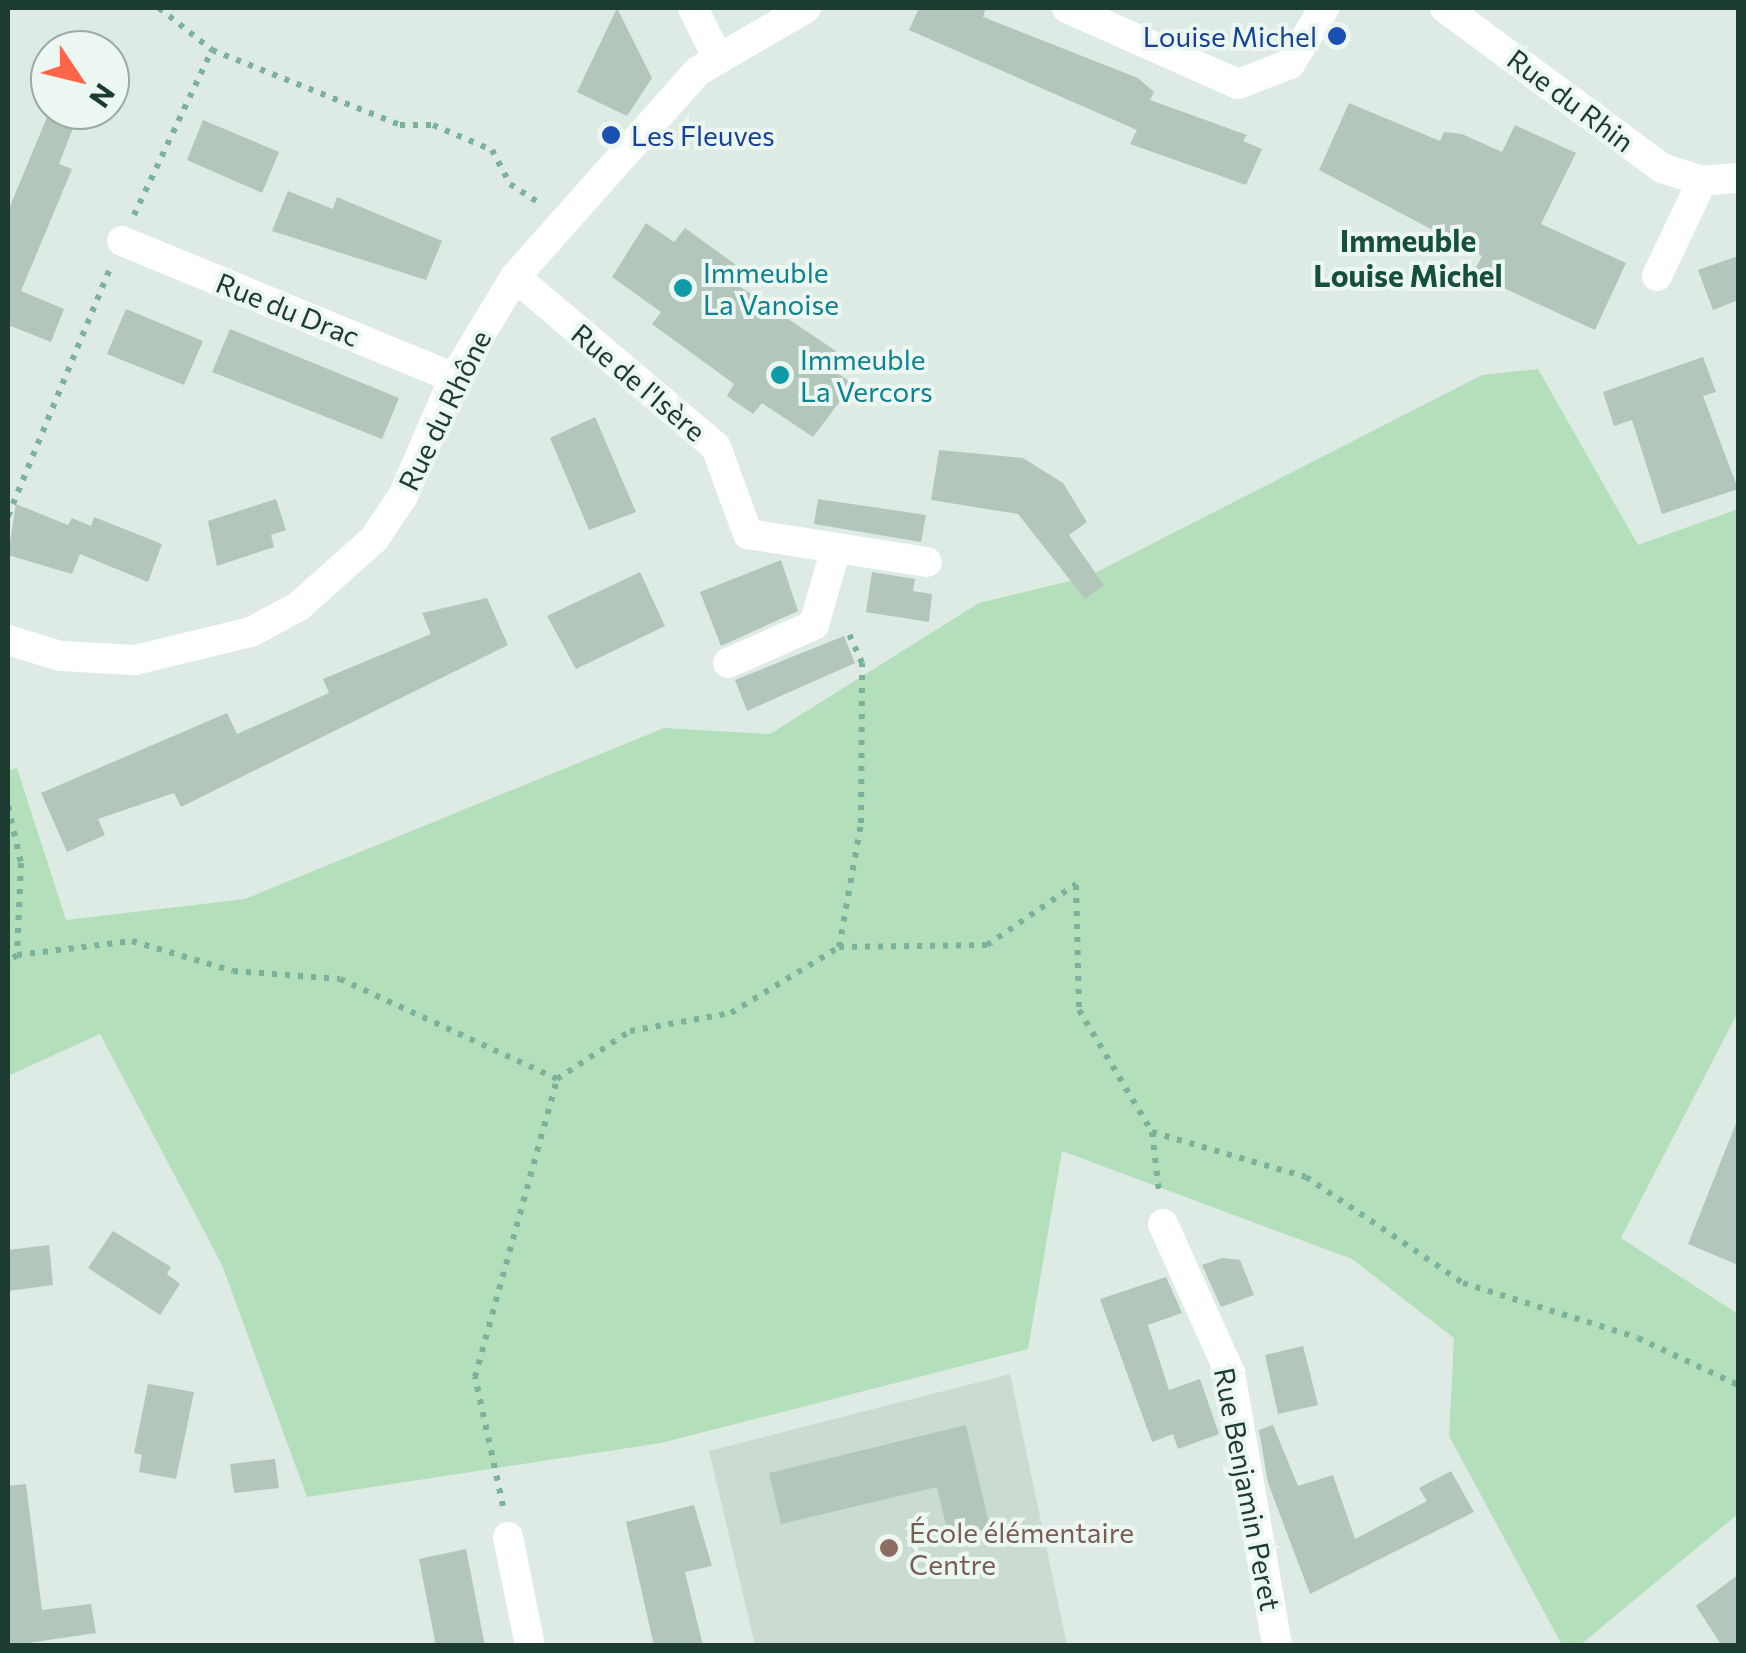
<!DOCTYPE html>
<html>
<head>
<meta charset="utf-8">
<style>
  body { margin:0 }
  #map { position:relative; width:1746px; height:1653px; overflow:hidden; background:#ddebe4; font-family:Commissioner,sans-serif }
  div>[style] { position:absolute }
  .built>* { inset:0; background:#cbdbd2 }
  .green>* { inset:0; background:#b3dfbb }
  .building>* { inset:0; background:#b2c6bc }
  .path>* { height:6px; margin-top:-3px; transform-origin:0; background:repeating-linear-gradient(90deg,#7ab29c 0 5px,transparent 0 13px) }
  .minor>* { height:30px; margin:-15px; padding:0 15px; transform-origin:15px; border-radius:15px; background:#fff }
  .dots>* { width:28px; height:28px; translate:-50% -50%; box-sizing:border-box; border:5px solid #edf7f2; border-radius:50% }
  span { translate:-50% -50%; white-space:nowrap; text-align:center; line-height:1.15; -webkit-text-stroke:8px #edf7f2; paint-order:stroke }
  .transit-label { font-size:28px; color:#164399 }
  .right { translate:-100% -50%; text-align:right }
  .left { translate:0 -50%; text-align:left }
  .street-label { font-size:28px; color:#1d3c31 }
  .culture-label { font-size:28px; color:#0d838f }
  .education-label { font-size:28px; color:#785e54 }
  .neighbourhood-label { font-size:30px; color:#174f3e; font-weight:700 }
  .frame { position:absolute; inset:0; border:10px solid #1d3c31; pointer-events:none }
  .north { position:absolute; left:30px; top:30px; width:100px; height:100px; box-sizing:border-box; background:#edf7f2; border:2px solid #9aaca5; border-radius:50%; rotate:125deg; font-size:28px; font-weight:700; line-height:40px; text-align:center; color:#1d3c31 }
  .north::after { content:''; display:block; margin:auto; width:35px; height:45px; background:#ff6647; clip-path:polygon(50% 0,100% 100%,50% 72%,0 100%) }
</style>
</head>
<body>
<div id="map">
  <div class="built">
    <i style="clip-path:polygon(1010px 1374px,1067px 1645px,755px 1645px,709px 1451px)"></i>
  </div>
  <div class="green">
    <i style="clip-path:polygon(1538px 369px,1638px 545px,1738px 509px,1738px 1012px,1621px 1238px,1738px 1314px,1738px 1514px,1580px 1645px,1562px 1645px,1449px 1436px,1454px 1338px,1352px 1259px,1062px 1151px,1028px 1349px,661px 1443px,307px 1497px,222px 1265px,100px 1034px,8px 1076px,8px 771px,17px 768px,66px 920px,245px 899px,664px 728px,770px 734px,979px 603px,1087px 577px,1482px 375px)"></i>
  </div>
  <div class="building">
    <i style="clip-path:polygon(617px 8px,652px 78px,627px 116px,577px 92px)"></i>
    <i style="clip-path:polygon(919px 8px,986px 8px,983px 17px,1138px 78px,1154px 92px,1150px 100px,1247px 135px,1243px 141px,1262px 149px,1246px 185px,1130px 144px,1137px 130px,909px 30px)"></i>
    <i style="clip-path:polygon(1349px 103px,1440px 141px,1444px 132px,1462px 134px,1502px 152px,1515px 125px,1576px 153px,1541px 224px,1626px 263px,1595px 330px,1473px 274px,1482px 256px,1319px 170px)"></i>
    <i style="clip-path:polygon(50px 110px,80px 110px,59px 164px,72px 169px,21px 291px,64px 309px,51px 342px,8px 325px,8px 211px)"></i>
    <i style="clip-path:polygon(203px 120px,279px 152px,262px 193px,187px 160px)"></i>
    <i style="clip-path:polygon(288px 191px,333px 209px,337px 197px,442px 241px,426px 280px,272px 231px)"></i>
    <i style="clip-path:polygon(646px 223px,674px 242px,685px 228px,736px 265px,727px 278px,836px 351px,826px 365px,853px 384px,813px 437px,762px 403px,753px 414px,727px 396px,734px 384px,652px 324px,661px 312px,612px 277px)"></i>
    <i style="clip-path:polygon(1738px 256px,1738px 300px,1713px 310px,1698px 270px)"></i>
    <i style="clip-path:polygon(126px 309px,203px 341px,184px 385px,107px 354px)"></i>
    <i style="clip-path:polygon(230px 329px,399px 398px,382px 439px,212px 372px)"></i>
    <i style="clip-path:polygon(1703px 357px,1716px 392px,1703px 396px,1738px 489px,1662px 514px,1632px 420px,1614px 426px,1603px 392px)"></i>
    <i style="clip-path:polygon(595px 417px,636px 512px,589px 530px,550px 438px)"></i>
    <i style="clip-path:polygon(939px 450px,1023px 458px,1063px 483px,1087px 522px,1069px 535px,1104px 585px,1085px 599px,1018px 514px,931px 500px)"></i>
    <i style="clip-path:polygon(276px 499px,286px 530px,271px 535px,274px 547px,217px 566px,208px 521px)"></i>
    <i style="clip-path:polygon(818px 499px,926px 515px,921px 542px,814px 524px)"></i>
    <i style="clip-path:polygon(16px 504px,68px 525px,72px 518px,91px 526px,94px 517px,162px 544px,148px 582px,80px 554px,72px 574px,8px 555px)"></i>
    <i style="clip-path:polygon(781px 560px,798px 611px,721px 646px,700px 592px)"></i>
    <i style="clip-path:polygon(640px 572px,665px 626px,576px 669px,547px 616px)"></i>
    <i style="clip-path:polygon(872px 572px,915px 579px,913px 591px,932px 594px,929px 622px,866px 612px)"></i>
    <i style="clip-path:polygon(487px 598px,508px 645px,181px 807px,174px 793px,98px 819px,105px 835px,67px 852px,41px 793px,227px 713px,237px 734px,329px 693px,323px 679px,431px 634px,422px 613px)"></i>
    <i style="clip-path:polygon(844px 636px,855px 663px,747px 711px,735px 680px)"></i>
    <i style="clip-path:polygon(1737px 1121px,1738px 1122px,1738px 1265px,1688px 1244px)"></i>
    <i style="clip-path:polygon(113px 1231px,171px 1267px,167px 1274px,180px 1284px,160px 1315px,88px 1268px)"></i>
    <i style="clip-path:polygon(49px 1245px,53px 1285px,8px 1291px,8px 1250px)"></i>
    <i style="clip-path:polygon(1222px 1258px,1240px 1260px,1254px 1295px,1221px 1307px,1202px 1265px)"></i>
    <i style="clip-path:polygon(1166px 1277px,1182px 1313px,1148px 1325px,1169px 1390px,1200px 1379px,1219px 1434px,1178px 1449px,1173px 1434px,1152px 1442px,1100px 1299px)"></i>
    <i style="clip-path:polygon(1303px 1346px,1318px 1405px,1278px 1414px,1265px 1355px)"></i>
    <i style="clip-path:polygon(148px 1384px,194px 1392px,176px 1479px,139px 1472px,142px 1455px,134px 1453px)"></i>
    <i style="clip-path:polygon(966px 1425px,990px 1528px,949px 1538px,937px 1487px,781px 1524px,769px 1473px)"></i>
    <i style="clip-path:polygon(1273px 1425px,1298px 1486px,1333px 1475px,1355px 1539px,1427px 1501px,1419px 1488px,1451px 1471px,1474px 1512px,1310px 1594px,1268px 1483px,1259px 1430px)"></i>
    <i style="clip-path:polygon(275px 1459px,279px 1488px,234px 1493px,230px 1464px)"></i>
    <i style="clip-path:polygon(26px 1484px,42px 1610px,91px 1604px,96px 1633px,8px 1646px,8px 1486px)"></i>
    <i style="clip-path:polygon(694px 1505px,712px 1566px,685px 1572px,703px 1646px,654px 1646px,626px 1522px)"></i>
    <i style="clip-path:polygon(466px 1549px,485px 1646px,436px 1646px,419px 1559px)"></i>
    <i style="clip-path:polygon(1738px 1575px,1738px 1646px,1722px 1646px,1696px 1606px)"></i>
  </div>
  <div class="path">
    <i style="left:159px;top:8px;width:68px;rotate:38.4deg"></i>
    <i style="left:212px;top:50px;width:202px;rotate:21.7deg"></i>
    <i style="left:400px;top:125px;width:33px"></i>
    <i style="left:433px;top:125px;width:64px;rotate:23deg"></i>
    <i style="left:492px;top:150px;width:38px;rotate:62deg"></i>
    <i style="left:510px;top:184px;width:37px;rotate:33deg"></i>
    <i style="left:134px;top:215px;width:183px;rotate:-64.7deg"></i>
    <i style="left:8px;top:516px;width:268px;rotate:-67.6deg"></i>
    <i style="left:8px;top:806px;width:58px;rotate:77.2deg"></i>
    <i style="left:21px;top:863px;width:92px;rotate:92.5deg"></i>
    <i style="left:17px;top:955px;width:11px;rotate:142deg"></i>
    <i style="left:1076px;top:885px;width:125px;rotate:88.6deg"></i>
    <i style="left:1079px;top:1010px;width:142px;rotate:59.1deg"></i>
    <i style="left:1152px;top:1132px;width:60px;rotate:83.3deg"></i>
    <i style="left:839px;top:947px;width:126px;rotate:-79.9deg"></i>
    <i style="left:861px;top:823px;width:160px;rotate:-89.6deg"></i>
    <i style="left:862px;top:663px;width:37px;rotate:-114deg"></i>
    <i style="left:17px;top:955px;width:116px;rotate:-6.9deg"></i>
    <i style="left:132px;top:941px;width:105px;rotate:16.5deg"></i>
    <i style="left:233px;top:971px;width:107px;rotate:4.3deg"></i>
    <i style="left:340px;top:979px;width:239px;rotate:24.7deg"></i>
    <i style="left:1152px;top:1132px;width:160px;rotate:16.3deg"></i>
    <i style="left:1306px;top:1177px;width:189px;rotate:34deg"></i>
    <i style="left:1463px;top:1283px;width:183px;rotate:17.4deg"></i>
    <i style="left:1638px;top:1338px;width:110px;rotate:25.2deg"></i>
    <i style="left:503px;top:1506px;width:132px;rotate:-102.2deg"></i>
    <i style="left:475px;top:1377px;width:309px;rotate:-74.6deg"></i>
    <i style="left:557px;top:1079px;width:87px;rotate:-33.3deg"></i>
    <i style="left:630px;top:1031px;width:103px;rotate:-10.1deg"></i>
    <i style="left:731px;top:1013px;width:127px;rotate:-31.4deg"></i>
    <i style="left:839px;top:947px;width:148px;rotate:-0.8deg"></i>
    <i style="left:987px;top:945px;width:108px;rotate:-34.4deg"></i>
  </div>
  <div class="minor">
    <i style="left:693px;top:8px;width:55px;rotate:63.9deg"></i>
    <i style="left:1067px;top:8px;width:187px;rotate:24deg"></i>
    <i style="left:1238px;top:84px;width:56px;rotate:-21deg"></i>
    <i style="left:1290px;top:64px;width:66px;rotate:-58.7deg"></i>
    <i style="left:1445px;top:8px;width:270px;rotate:36.4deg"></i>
    <i style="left:1662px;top:168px;width:42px;rotate:18deg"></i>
    <i style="left:1702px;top:181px;width:36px;rotate:-5deg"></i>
    <i style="left:122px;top:241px;width:359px;rotate:22.4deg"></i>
    <i style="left:1657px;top:276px;width:105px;rotate:-64.7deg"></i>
    <i style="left:515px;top:277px;width:263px;rotate:40.2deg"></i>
    <i style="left:716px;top:447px;width:93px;rotate:69.8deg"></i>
    <i style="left:748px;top:534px;width:181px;rotate:8.9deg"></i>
    <i style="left:8px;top:640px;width:54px;rotate:17.1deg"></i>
    <i style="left:60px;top:656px;width:75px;rotate:3.1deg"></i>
    <i style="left:135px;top:660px;width:119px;rotate:-13.6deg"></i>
    <i style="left:251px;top:632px;width:55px;rotate:-28.4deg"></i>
    <i style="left:299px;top:606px;width:101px;rotate:-41.8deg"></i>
    <i style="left:374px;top:539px;width:52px;rotate:-56deg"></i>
    <i style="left:403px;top:496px;width:129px;rotate:-66.6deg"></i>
    <i style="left:454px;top:378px;width:118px;rotate:-58.9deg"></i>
    <i style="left:515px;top:277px;width:276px;rotate:-48.4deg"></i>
    <i style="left:698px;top:71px;width:125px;rotate:-30.3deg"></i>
    <i style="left:728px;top:663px;width:94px;rotate:-23.8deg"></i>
    <i style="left:814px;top:625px;width:80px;rotate:-74.1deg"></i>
    <i style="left:1163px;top:1224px;width:163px;rotate:65.8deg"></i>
    <i style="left:1230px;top:1373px;width:277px;rotate:80.2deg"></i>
    <i style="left:508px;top:1537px;width:111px;rotate:78.6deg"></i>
  </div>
  <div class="dots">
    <i style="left:1337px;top:36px;background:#1a4fb4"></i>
    <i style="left:611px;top:135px;background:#1a4fb4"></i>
    <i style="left:683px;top:288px;background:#0f9aa8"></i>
    <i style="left:780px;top:375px;background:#0f9aa8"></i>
    <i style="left:889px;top:1548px;background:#8d6e63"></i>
  </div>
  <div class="transit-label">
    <span class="right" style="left:1317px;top:36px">Louise Michel</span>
    <span class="left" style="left:631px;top:135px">Les Fleuves</span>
  </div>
  <div class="street-label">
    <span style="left:1571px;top:100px;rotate:37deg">Rue du Rhin</span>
    <span style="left:288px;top:309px;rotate:22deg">Rue du Drac</span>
    <span style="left:639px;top:382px;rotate:40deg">Rue de l'Isère</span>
    <span style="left:444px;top:410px;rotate:-64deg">Rue du Rhône</span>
    <span style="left:1248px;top:1489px;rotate:79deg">Rue Benjamin Peret</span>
  </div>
  <div class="culture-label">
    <span class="left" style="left:703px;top:288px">Immeuble<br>La Vanoise</span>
    <span class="left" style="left:800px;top:375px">Immeuble<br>La Vercors</span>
  </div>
  <div class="education-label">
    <span class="left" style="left:909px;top:1548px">École élémentaire<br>Centre</span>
  </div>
  <div class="neighbourhood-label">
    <span style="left:1408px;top:257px">Immeuble<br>Louise Michel</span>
  </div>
  <div class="frame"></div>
  <div class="north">N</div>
</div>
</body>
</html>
